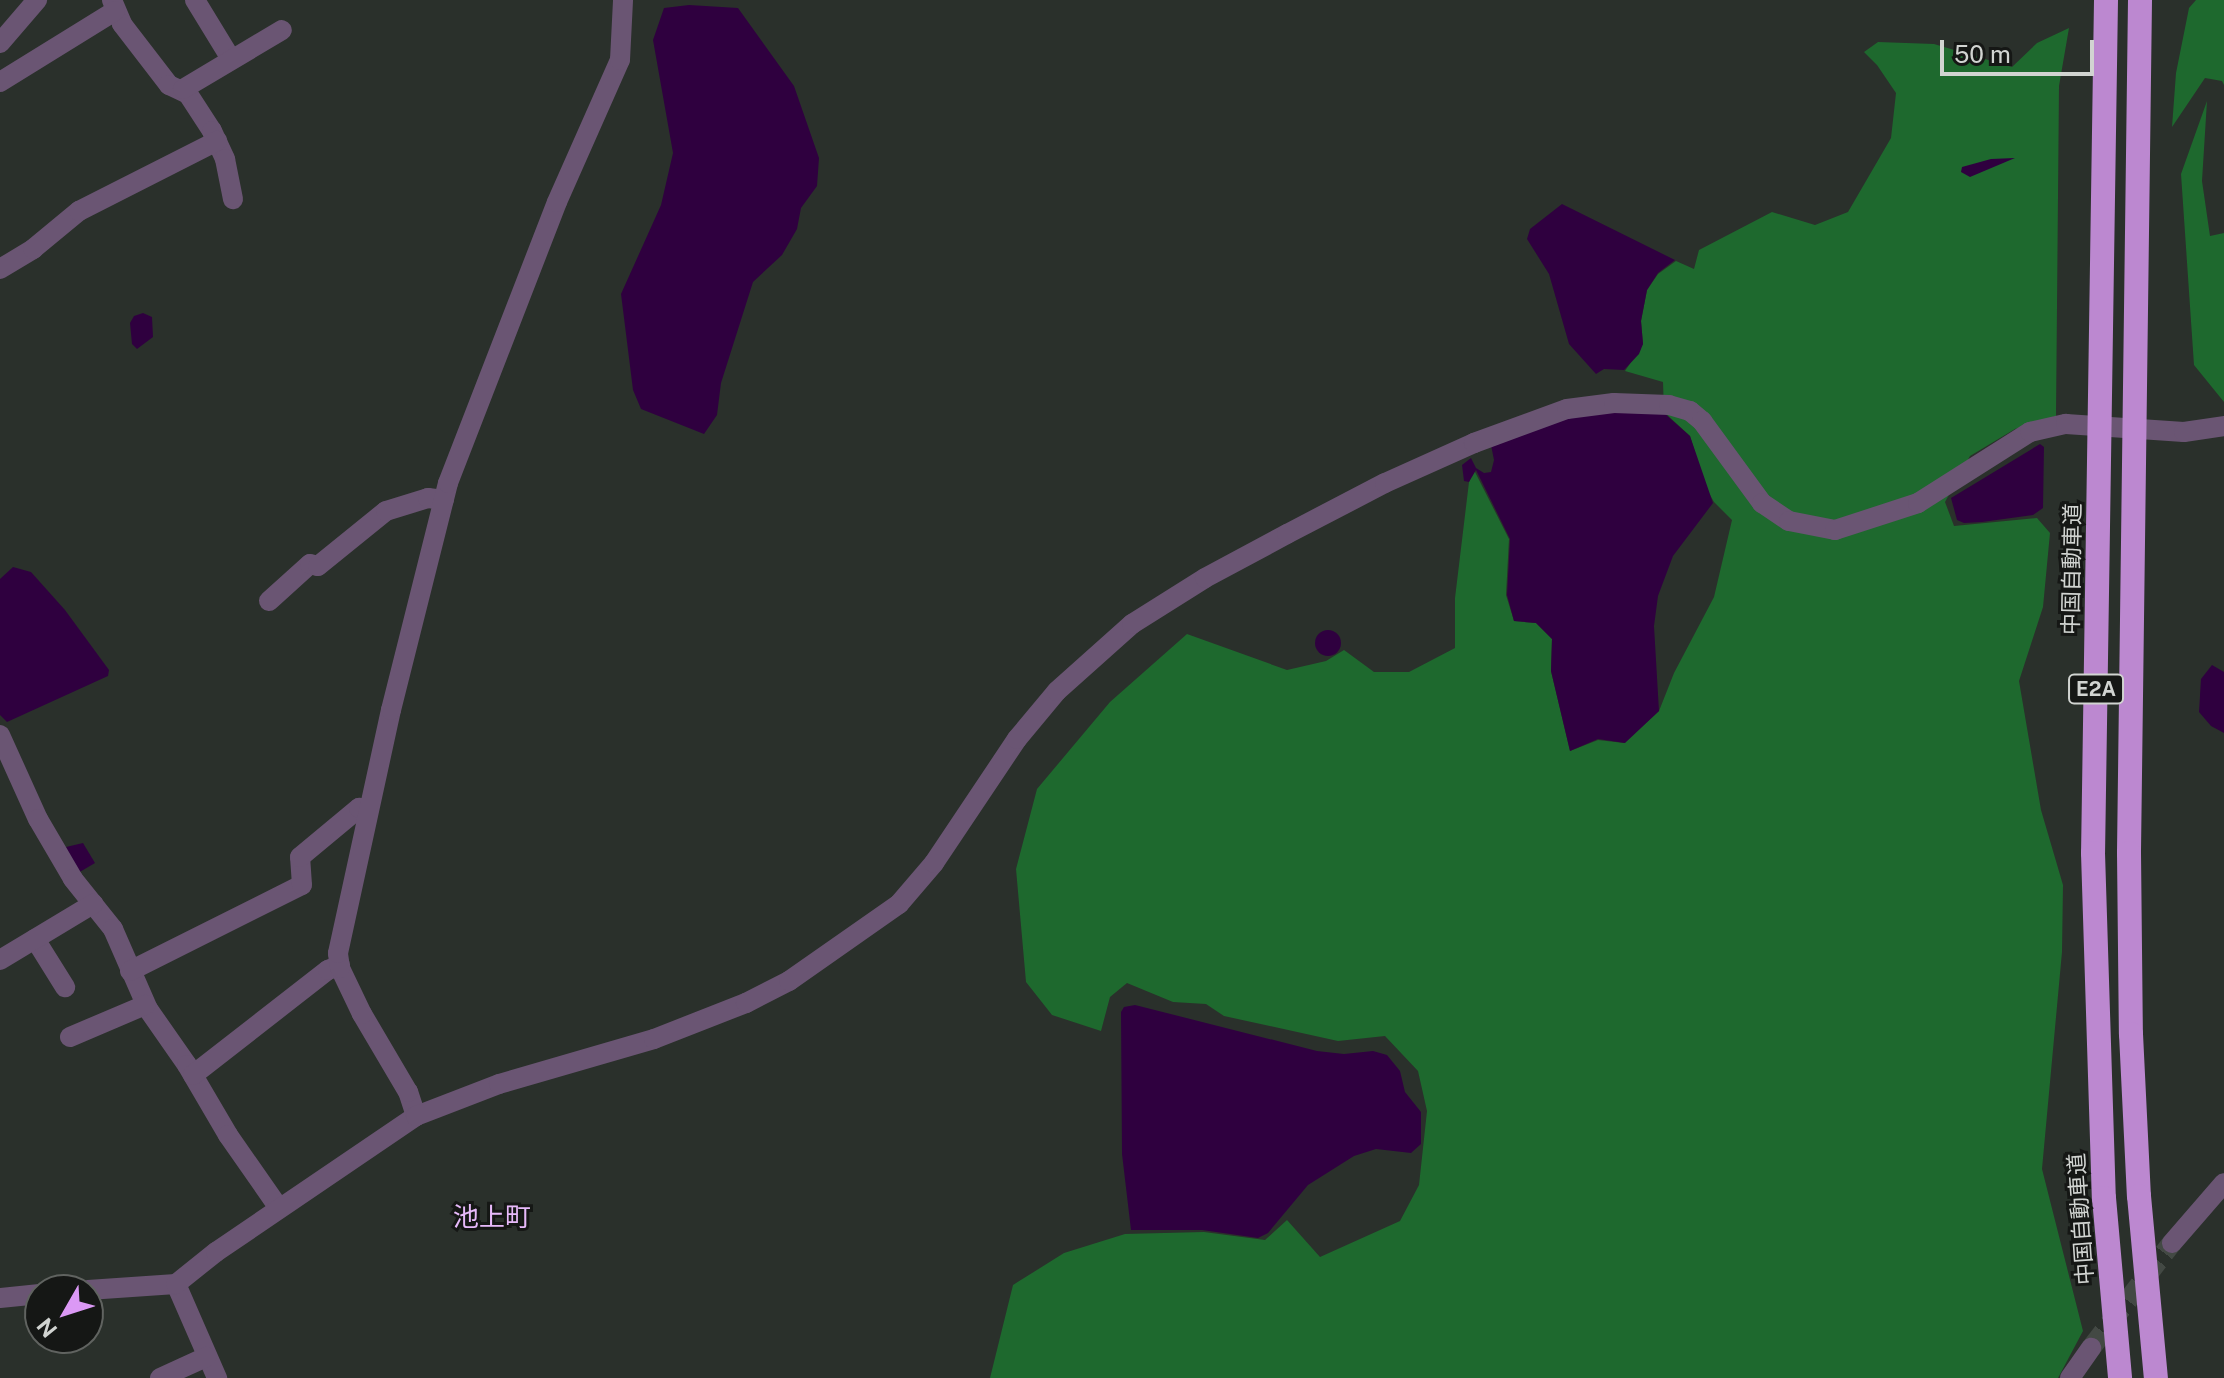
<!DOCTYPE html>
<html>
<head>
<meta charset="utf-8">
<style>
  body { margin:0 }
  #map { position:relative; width:2224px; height:1378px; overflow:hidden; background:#2a302b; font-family:"Public Sans","Noto Sans JP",sans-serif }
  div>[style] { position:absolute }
  .forest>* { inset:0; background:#1e692e }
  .water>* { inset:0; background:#2f003f }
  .round { border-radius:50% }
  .minor-tunnel>* { height:20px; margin-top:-10px; transform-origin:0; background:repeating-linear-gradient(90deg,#434944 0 20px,transparent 0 30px) }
  .minor>* { height:20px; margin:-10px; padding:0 10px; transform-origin:10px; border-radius:10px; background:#6a5573 }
  .highway>* { height:24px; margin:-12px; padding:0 12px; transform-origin:12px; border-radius:12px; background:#bc88d0 }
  span { translate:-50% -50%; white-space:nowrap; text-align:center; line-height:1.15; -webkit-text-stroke:6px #151715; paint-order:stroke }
  .shield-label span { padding:2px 6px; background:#151715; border:2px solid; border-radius:6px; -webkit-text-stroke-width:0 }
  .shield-label { font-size:20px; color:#d1d4d1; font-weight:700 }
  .street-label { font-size:22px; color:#d1d4d1 }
  .quarter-label { font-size:26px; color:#e7b9fa }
  .north { position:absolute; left:24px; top:1274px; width:80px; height:80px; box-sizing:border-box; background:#151715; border:2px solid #606360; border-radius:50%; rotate:231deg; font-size:22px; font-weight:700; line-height:32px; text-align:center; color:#d1d4d1 }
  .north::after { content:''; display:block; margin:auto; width:28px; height:36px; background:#db99f5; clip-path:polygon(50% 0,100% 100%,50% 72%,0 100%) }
  .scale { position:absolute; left:1940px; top:40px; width:154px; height:36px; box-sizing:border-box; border:4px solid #d1d4d1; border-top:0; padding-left:10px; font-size:24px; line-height:28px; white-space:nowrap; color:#d1d4d1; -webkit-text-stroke:6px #151715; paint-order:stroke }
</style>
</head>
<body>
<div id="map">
  <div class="forest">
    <i style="clip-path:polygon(2196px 0,2224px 0,2224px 85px,2222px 81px,2205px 78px,2172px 127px,2176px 73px,2189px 8px)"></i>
    <i style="clip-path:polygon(2069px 28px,2059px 86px,2056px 416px,2015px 429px,1970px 456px,1945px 502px,1954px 526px,2037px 518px,2050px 533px,2043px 607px,2019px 681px,2041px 810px,2063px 885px,2062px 952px,2042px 1169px,2083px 1331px,2058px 1378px,990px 1378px,1013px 1285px,1064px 1253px,1125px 1234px,1204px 1232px,1265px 1240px,1287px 1220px,1320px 1257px,1400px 1221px,1419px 1185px,1427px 1111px,1418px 1071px,1385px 1036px,1338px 1041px,1224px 1016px,1206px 1004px,1173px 1002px,1127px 983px,1110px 997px,1101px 1031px,1052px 1015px,1026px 982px,1016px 869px,1037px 789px,1110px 702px,1187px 634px,1287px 670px,1326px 661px,1344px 650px,1374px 672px,1409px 672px,1455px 648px,1455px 598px,1469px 482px,1474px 470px,1509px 539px,1506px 595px,1514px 621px,1536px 623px,1552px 639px,1551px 671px,1570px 751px,1598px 740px,1624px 743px,1659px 711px,1674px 673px,1714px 597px,1732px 520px,1714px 502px,1706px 488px,1690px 436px,1664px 412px,1663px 382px,1625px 371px,1643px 344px,1641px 321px,1647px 290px,1658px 274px,1676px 261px,1694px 269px,1699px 250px,1772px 212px,1815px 225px,1848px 212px,1891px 138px,1896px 93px,1877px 65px,1864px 52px,1878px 42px,1934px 44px,2012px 67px,2037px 43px)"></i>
    <i style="clip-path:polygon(2207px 101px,2202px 181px,2210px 236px,2224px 233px,2224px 402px,2194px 365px,2181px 174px)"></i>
  </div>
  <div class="water">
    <i style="clip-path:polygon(689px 5px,738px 8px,794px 86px,819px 158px,817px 186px,801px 208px,797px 229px,782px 255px,753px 282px,721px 383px,717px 415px,704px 434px,641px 409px,633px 390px,621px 294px,661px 205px,673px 153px,653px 40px,664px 8px)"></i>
    <i style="clip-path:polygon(2015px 158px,1970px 177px,1961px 172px,1962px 167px,1991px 159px)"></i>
    <i style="clip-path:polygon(1562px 204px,1675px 260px,1658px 273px,1647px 290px,1641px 321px,1643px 344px,1639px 354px,1624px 370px,1604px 369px,1596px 374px,1569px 344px,1549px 274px,1527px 239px,1530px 229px)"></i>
    <i style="clip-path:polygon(143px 313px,152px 317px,153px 337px,137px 349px,132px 344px,130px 323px,134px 316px)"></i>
    <i style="clip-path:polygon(1632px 407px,1664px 413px,1690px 436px,1713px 503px,1673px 556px,1658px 596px,1654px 626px,1659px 711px,1625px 743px,1598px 739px,1570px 751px,1551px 671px,1552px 639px,1536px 623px,1514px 621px,1507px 595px,1510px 539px,1476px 470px,1469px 482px,1464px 481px,1462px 465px,1471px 458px,1476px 468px,1484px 473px,1491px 472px,1494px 460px,1491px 445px,1534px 422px)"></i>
    <i style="clip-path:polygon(2040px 444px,2044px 447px,2043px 508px,2033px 515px,1982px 522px,1964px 523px,1957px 520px,1951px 498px)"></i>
    <i style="clip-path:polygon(13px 567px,31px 572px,65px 610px,109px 670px,108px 676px,7px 722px,0 715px,0 579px)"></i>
    <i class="round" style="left:1315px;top:630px;width:26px;height:26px"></i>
    <i style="clip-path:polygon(2212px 665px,2224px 672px,2224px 733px,2211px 726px,2199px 712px,2201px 679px)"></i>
    <i style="clip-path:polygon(83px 843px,95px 863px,78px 873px,66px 847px)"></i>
    <i style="clip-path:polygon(1135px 1005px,1317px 1051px,1344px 1054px,1373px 1051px,1387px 1055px,1400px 1071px,1405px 1092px,1421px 1112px,1421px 1144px,1411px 1153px,1376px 1149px,1354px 1156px,1308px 1185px,1268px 1233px,1258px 1238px,1202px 1230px,1131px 1230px,1122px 1154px,1121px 1012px,1124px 1007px)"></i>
  </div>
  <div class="minor-tunnel">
    <i style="left:2091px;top:1348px;width:133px;rotate:-52.4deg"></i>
  </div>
  <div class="minor">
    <i style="left:112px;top:0;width:26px;rotate:67deg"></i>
    <i style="left:122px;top:24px;width:77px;rotate:52.4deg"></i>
    <i style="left:169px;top:85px;width:21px;rotate:25deg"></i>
    <i style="left:188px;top:94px;width:44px;rotate:57deg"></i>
    <i style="left:212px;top:131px;width:31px;rotate:65deg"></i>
    <i style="left:225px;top:159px;width:41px;rotate:78.7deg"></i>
    <i style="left:195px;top:0;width:69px;rotate:58.6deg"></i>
    <i style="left:0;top:43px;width:57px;rotate:-49.3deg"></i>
    <i style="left:0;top:82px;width:135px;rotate:-31.7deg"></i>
    <i style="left:183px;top:89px;width:115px;rotate:-30.8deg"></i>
    <i style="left:0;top:269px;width:39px;rotate:-31deg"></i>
    <i style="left:33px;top:249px;width:60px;rotate:-39.6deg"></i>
    <i style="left:79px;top:211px;width:155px;rotate:-26.9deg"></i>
    <i style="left:269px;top:601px;width:55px;rotate:-42.1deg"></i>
    <i style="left:310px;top:564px;width:8px;rotate:14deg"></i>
    <i style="left:318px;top:566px;width:87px;rotate:-39deg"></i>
    <i style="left:386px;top:511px;width:44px;rotate:-17.2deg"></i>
    <i style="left:428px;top:498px;width:16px;rotate:7deg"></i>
    <i style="left:0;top:735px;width:92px;rotate:65.7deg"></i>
    <i style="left:38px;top:819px;width:69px;rotate:59.7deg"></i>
    <i style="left:73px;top:879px;width:64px;rotate:51.3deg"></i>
    <i style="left:113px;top:929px;width:87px;rotate:66.4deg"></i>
    <i style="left:148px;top:1009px;width:68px;rotate:55.1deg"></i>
    <i style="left:187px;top:1065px;width:81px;rotate:59.6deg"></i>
    <i style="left:228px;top:1135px;width:89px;rotate:55.1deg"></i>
    <i style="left:35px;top:939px;width:57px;rotate:58deg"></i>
    <i style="left:0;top:960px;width:109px;rotate:-31.1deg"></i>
    <i style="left:130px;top:971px;width:192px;rotate:-26.6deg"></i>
    <i style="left:302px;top:885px;width:28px;rotate:-94deg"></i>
    <i style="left:300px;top:857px;width:77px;rotate:-39.7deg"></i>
    <i style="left:359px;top:808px;width:10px"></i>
    <i style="left:70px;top:1037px;width:82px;rotate:-23.1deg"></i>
    <i style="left:193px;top:1075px;width:171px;rotate:-37.9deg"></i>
    <i style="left:328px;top:970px;width:13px;rotate:-23deg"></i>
    <i style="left:416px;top:1116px;width:25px;rotate:-108deg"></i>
    <i style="left:408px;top:1092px;width:91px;rotate:-120.5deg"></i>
    <i style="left:362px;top:1014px;width:51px;rotate:-115.6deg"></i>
    <i style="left:340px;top:968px;width:15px;rotate:-98deg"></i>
    <i style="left:338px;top:953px;width:249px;rotate:-77.7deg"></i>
    <i style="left:391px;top:710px;width:234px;rotate:-75.9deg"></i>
    <i style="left:448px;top:483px;width:301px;rotate:-68.8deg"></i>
    <i style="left:557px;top:202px;width:155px;rotate:-66.1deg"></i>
    <i style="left:620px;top:60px;width:60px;rotate:-87.1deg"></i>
    <i style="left:2172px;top:1243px;width:79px;rotate:-49.1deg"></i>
    <i style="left:176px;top:1284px;width:103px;rotate:66.4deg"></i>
    <i style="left:88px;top:1290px;width:88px;rotate:-3.9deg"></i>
    <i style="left:176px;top:1284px;width:51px;rotate:-38.7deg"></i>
    <i style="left:216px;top:1252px;width:242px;rotate:-34.2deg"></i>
    <i style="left:416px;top:1116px;width:89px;rotate:-21.1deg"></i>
    <i style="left:499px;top:1084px;width:161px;rotate:-16.2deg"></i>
    <i style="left:654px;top:1039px;width:99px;rotate:-21.4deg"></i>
    <i style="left:746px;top:1003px;width:48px;rotate:-27.1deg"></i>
    <i style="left:789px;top:981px;width:134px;rotate:-35deg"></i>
    <i style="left:899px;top:904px;width:54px;rotate:-49.5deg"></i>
    <i style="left:934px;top:863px;width:149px;rotate:-56.2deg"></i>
    <i style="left:1017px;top:739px;width:62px;rotate:-50.2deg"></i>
    <i style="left:1057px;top:691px;width:101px;rotate:-41.8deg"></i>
    <i style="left:1132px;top:624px;width:86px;rotate:-32.2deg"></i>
    <i style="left:1205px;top:578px;width:93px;rotate:-28.2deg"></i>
    <i style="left:1287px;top:534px;width:110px;rotate:-27.5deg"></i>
    <i style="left:1385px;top:483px;width:98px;rotate:-24.2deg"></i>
    <i style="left:1474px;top:443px;width:99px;rotate:-20.1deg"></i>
    <i style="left:1567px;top:409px;width:47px;rotate:-7.3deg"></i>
    <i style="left:1614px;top:403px;width:55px;rotate:2.1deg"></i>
    <i style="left:1669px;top:405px;width:22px;rotate:16deg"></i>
    <i style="left:1690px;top:411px;width:16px;rotate:40deg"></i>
    <i style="left:1702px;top:421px;width:102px;rotate:53.8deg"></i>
    <i style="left:1762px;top:503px;width:32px;rotate:34deg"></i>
    <i style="left:1789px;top:521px;width:47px;rotate:11.1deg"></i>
    <i style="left:1835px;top:530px;width:87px;rotate:-18deg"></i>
    <i style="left:1918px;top:503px;width:133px;rotate:-32.4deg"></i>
    <i style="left:2030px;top:432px;width:37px;rotate:-13deg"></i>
    <i style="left:2066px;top:424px;width:118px;rotate:3.9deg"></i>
    <i style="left:2184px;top:432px;width:40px;rotate:-8.5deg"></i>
    <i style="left:0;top:1298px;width:40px;rotate:-5.7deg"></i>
    <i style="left:160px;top:1378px;width:51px;rotate:-24.5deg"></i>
    <i style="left:2070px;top:1378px;width:37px;rotate:-55deg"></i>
  </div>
  <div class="highway">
    <i style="left:2106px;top:0;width:853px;rotate:90.87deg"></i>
    <i style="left:2093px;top:853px;width:345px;rotate:88.2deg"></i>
    <i style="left:2104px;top:1198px;width:181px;rotate:84.9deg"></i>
    <i style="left:2140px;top:0;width:853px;rotate:90.74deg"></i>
    <i style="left:2129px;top:853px;width:181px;rotate:89.4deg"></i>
    <i style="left:2131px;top:1034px;width:162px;rotate:87.2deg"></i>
    <i style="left:2139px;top:1196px;width:183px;rotate:84.7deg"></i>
  </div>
  <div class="shield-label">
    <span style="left:2096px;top:689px">E2A</span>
  </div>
  <div class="street-label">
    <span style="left:2072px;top:569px;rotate:-89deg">中国自動車道</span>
    <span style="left:2081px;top:1219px;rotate:-94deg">中国自動車道</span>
  </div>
  <div class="quarter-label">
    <span style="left:492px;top:1217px">池上町</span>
  </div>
  <div class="north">N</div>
  <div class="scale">50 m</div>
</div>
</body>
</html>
